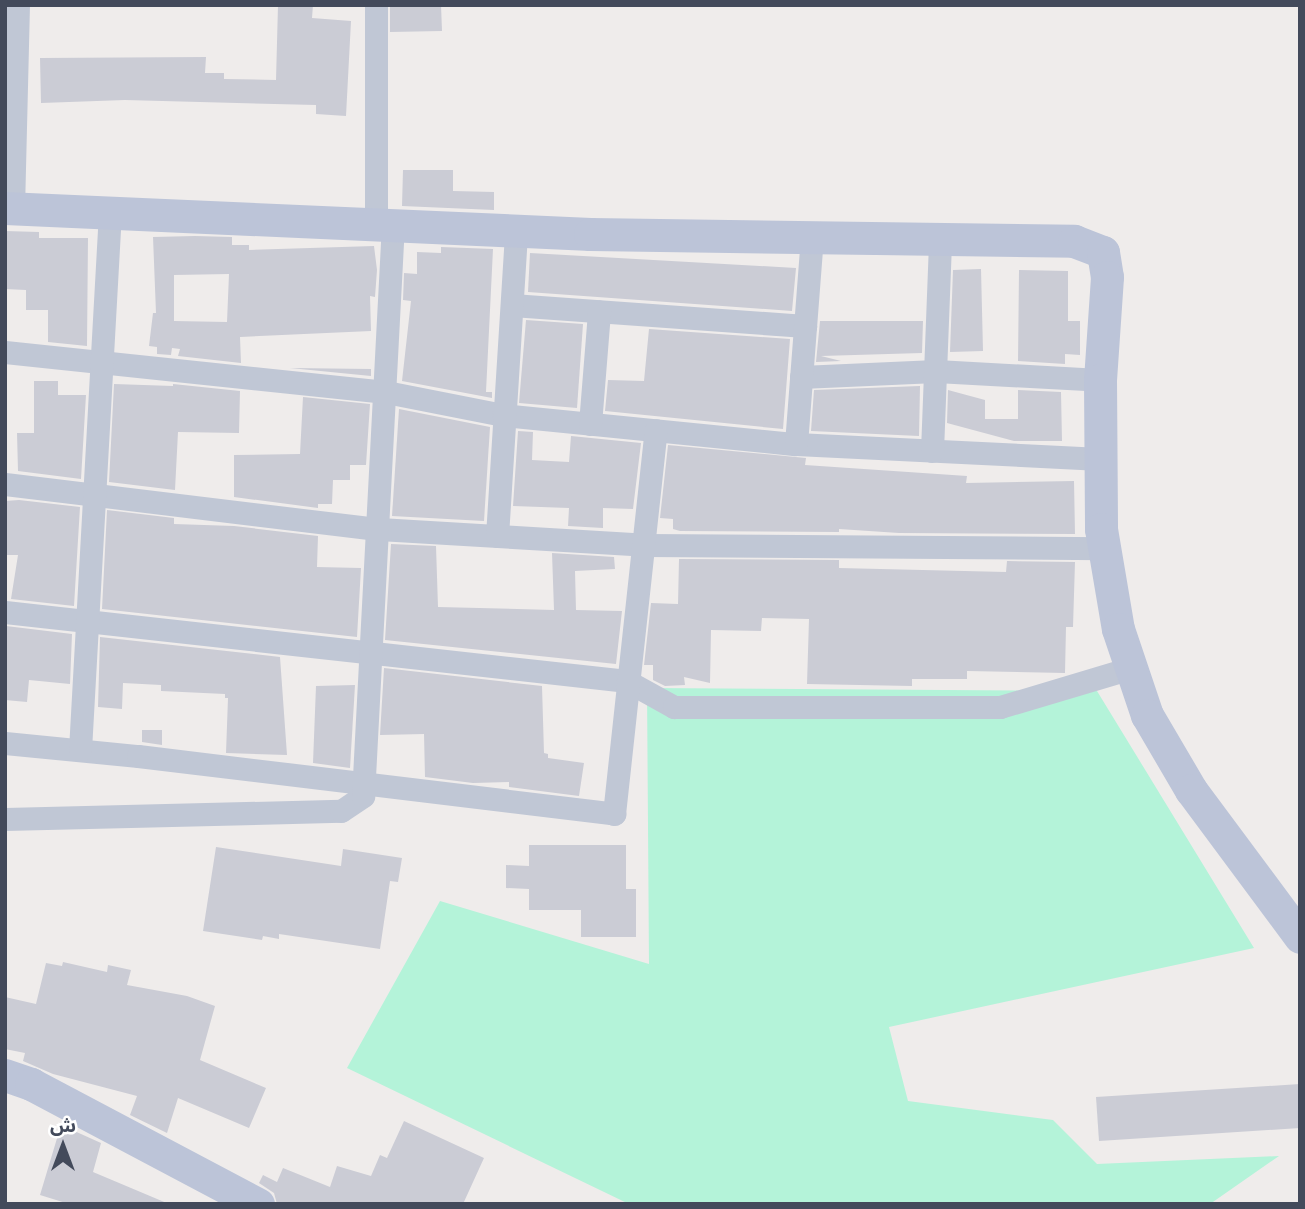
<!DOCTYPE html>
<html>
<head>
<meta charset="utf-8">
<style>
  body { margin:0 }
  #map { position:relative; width:1305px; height:1209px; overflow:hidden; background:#efeceb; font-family:Commissioner,"Noto Sans Arabic",sans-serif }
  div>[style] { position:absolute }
  .green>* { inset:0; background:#b4f3d9 }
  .building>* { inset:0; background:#cbccd5 }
  .street>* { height:23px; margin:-11.5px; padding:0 11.5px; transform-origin:11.5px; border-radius:11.5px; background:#c0c7d5 }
  .secondary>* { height:33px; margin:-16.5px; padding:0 16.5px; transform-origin:16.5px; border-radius:16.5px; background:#bcc4d8 }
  span { translate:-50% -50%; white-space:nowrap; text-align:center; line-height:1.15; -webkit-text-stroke:5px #fff; paint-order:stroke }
  .frame { position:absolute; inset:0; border:7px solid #434a5b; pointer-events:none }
  .north { position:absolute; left:28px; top:1111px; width:70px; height:70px; -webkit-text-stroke:5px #fff; paint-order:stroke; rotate:0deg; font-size:19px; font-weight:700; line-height:28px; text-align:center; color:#434a5b }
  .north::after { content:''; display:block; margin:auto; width:24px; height:32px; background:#434a5b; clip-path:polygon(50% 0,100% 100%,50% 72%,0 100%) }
</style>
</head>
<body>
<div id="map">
  <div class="green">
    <i style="clip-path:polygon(647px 688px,1097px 691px,1254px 948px,889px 1027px,908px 1101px,1053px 1120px,1097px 1164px,1279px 1156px,1210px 1204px,629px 1204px,347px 1068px,440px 901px,649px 964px)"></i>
  </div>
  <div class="building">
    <i style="clip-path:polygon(278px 5px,313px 5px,312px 18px,351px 21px,346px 116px,316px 114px,316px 105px,125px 100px,41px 103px,40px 58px,206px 57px,205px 73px,224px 73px,224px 79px,276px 80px)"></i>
    <i style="clip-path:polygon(390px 5px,441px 5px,442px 31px,390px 32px)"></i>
    <i style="clip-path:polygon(403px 170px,453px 170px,453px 191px,494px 192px,494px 210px,402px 206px)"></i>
    <i style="clip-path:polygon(5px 231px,39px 232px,39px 238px,88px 238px,87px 346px,48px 342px,48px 310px,26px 310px,26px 290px,5px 289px)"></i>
    <i style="clip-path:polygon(evenodd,195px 236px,232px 237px,232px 245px,249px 245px,249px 250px,374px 246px,377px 270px,375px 297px,370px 296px,371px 331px,240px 337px,241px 363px,178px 356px,180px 349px,172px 348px,171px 355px,157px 354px,157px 347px,149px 346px,153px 313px,156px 313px,153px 237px,195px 236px,229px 274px,227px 322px,174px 321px,174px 275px,229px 274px)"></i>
    <i style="clip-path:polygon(441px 247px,493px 249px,486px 392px,492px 392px,492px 398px,402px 381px,411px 301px,403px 300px,404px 273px,417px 274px,417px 252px,441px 253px)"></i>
    <i style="clip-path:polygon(530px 253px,796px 268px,792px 311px,528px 292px)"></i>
    <i style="clip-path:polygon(981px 269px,983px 351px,950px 352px,953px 270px)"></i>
    <i style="clip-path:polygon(1019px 270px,1068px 271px,1068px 321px,1080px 321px,1080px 355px,1065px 354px,1065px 364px,1018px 361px)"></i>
    <i style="clip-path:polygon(526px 320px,583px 324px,577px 408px,519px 403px)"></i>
    <i style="clip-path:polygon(820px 321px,923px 321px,922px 353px,821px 356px,841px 361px,816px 362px)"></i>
    <i style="clip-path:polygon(649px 329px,790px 339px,783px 429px,605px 411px,608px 380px,644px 381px)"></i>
    <i style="clip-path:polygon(290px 368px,371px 369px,371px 376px)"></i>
    <i style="clip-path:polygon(34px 381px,58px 381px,58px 395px,86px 395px,81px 479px,18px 471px,17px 433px,34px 433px)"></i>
    <i style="clip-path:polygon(114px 384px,173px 386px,173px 384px,240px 391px,239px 433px,178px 432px,175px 490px,109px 482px)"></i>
    <i style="clip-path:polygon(920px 386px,919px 436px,811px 431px,814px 390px)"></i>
    <i style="clip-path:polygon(948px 390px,985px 400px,985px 419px,1018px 419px,1018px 390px,1061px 392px,1062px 441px,1014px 441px,947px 423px)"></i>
    <i style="clip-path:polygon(303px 397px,370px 404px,366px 465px,350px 465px,350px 480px,333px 480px,332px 504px,318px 504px,318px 508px,234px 497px,234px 455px,300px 454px)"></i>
    <i style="clip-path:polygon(399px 409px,490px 427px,484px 521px,392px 516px)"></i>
    <i style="clip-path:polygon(518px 431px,533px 432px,532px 460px,569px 462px,571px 436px,641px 443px,633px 509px,603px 508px,603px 528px,568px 526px,569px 508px,513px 506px)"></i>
    <i style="clip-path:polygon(668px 445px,806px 458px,805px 465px,967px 476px,966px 483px,1074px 481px,1075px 534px,899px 533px,839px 529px,839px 532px,680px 531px,673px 529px,673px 519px,660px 518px)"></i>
    <i style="clip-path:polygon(19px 500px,80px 507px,74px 606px,11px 599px,18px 555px,5px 555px,5px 501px)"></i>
    <i style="clip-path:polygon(107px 510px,174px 518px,174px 524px,234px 526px,318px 536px,317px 567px,361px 568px,357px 637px,102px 609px)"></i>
    <i style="clip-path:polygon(391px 544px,436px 546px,438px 607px,554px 610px,552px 553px,614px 557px,615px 569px,575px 571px,576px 610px,622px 611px,616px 664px,385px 640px)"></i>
    <i style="clip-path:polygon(679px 559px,839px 560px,839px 568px,1006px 572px,1007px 561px,1075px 562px,1073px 627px,1066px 627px,1065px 673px,967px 671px,967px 679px,912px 679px,912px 686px,807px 684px,809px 619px,762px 618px,761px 631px,711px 630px,710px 683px,684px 677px,685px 685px,665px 686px,653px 680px,653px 665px,644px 665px,651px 603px,678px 604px)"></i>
    <i style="clip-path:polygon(6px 626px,72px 634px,70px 684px,29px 680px,27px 702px,5px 700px)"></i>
    <i style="clip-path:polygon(100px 637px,280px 657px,287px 755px,226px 753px,228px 698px,225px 698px,225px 694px,161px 691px,161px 685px,123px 683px,122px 709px,98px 707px)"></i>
    <i style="clip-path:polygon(384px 668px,542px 686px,544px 753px,548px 754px,548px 758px,584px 763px,579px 796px,509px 787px,509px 782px,473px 783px,425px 777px,424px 734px,380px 735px)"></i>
    <i style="clip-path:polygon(355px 685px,350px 768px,313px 763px,316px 686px)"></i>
    <i style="clip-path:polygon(142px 730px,162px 730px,162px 745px,142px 742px)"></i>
    <i style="clip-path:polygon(529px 845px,626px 845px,626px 889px,636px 889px,636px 937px,581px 937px,581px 910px,529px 910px,529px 889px,506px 888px,506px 865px,529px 866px)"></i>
    <i style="clip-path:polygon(216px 847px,341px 866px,343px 849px,402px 858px,398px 882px,390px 881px,380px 949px,279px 934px,279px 939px,263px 936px,262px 940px,203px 931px)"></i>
    <i style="clip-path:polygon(63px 962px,107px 972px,108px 965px,131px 970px,127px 985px,187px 996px,215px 1006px,200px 1060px,266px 1088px,249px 1128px,178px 1098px,167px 1133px,130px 1115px,137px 1096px,53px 1074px,23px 1061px,25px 1053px,5px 1049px,5px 997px,36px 1004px,46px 963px,62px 966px)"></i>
    <i style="clip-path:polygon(1300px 1084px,1300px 1128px,1099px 1141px,1096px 1097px)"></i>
    <i style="clip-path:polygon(404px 1121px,484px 1158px,463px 1204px,277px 1204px,274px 1193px,259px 1183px,263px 1175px,277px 1182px,283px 1168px,330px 1187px,337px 1166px,371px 1176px,380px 1155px,387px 1158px)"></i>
    <i style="clip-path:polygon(61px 1125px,101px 1143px,93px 1172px,169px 1204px,69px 1204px,40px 1195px)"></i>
  </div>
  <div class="street">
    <i style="left:376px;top:5px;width:219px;rotate:90deg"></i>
    <i style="left:13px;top:209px;width:204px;rotate:-88.6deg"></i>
    <i style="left:512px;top:305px;width:294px;rotate:4.1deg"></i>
    <i style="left:5px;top:352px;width:383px;rotate:6deg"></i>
    <i style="left:386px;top:392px;width:119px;rotate:11.1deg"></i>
    <i style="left:503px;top:415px;width:294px;rotate:5.7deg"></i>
    <i style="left:796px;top:444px;width:305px;rotate:2.8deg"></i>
    <i style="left:801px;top:377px;width:135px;rotate:-2.5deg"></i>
    <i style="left:936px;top:371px;width:164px;rotate:3.1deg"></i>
    <i style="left:590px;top:424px;width:113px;rotate:-85.4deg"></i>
    <i style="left:796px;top:444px;width:208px;rotate:-85.6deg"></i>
    <i style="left:932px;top:451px;width:212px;rotate:-87.8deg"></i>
    <i style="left:5px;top:484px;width:377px;rotate:6.9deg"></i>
    <i style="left:379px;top:529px;width:266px;rotate:3.4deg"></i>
    <i style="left:645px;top:545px;width:460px;rotate:0.4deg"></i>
    <i style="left:497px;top:536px;width:307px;rotate:-86.4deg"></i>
    <i style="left:5px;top:612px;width:626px;rotate:6.33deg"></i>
    <i style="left:627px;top:681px;width:54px;rotate:29deg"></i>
    <i style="left:674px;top:707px;width:326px"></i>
    <i style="left:1000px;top:707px;width:137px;rotate:-16.6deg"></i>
    <i style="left:5px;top:743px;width:134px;rotate:5.6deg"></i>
    <i style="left:138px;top:756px;width:480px;rotate:6.9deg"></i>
    <i style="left:614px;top:814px;width:386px;rotate:-83.8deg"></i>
    <i style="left:80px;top:750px;width:540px;rotate:-86.81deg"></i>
    <i style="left:5px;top:819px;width:336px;rotate:-1.4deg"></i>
    <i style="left:341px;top:811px;width:27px;rotate:-34deg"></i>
    <i style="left:363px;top:796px;width:573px;rotate:-87deg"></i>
  </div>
  <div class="secondary">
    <i style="left:5px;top:208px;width:586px;rotate:2.54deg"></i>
    <i style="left:590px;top:234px;width:484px;rotate:0.8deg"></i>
    <i style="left:1074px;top:241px;width:31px;rotate:21deg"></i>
    <i style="left:1103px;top:252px;width:25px;rotate:81deg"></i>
    <i style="left:1107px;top:277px;width:103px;rotate:93.9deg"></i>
    <i style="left:1100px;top:380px;width:149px;rotate:89.6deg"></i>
    <i style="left:1101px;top:529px;width:101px;rotate:80.4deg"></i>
    <i style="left:1118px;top:629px;width:91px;rotate:71.4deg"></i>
    <i style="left:1147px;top:715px;width:87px;rotate:59.6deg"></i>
    <i style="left:1191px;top:790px;width:183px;rotate:53.4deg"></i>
    <i style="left:5px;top:1075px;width:28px;rotate:19deg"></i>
    <i style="left:31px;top:1084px;width:257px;rotate:27.9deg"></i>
  </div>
  <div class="frame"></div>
  <div class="north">ش</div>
</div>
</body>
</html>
